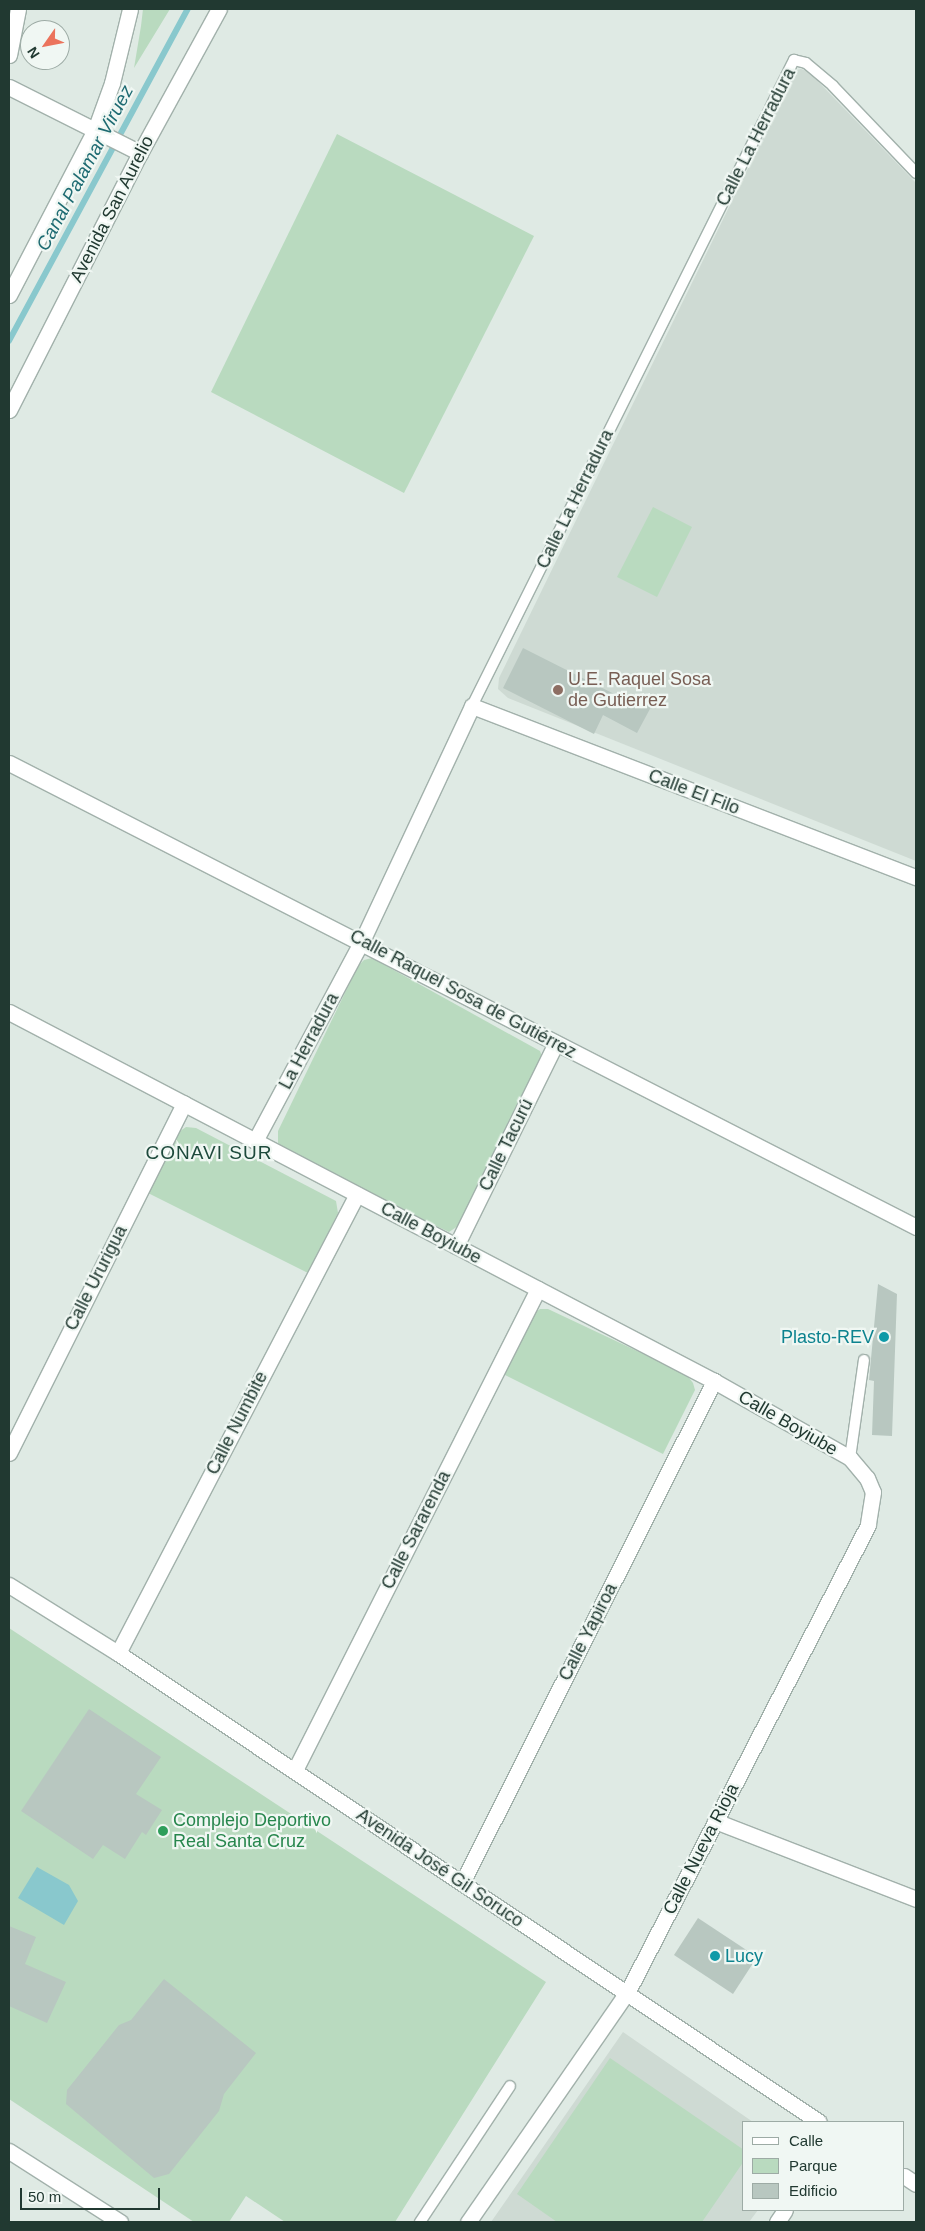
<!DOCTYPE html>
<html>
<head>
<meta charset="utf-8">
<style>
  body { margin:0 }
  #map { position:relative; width:925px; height:2231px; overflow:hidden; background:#dfeae4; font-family:Arial,sans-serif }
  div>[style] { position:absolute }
  .built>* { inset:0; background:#cedad3 }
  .green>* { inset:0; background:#b9dabf }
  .water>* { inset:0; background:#89c8cd }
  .stream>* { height:5.5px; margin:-2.75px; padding:0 2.75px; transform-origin:2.75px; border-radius:2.75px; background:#89c8cd }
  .building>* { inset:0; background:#b8c7c0 }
  .roads { filter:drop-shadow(1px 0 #a2b1ab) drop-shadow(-1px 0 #a2b1ab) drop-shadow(0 1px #a2b1ab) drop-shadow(0 -1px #a2b1ab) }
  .lane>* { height:10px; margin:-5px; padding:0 5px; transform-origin:5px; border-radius:5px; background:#fff }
  .street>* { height:15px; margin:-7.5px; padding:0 7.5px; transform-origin:7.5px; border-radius:7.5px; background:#fff }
  .secondary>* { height:15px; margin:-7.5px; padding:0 7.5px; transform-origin:7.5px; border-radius:7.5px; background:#fff }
  .dots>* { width:14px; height:14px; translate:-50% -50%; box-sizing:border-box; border:2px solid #f0f7f3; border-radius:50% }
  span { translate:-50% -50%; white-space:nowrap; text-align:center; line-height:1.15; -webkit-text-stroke:4.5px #f0f7f3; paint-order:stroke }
  .street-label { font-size:18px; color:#213931 }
  .education-label { font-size:18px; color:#785e54 }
  .left { translate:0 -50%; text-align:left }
  .culture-label { font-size:18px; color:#0d838f }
  .right { translate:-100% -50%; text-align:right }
  .leisure-label { font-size:18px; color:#27864d }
  .water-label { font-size:19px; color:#1e6b72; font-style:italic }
  .neighbourhood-label { font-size:19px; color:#1e4a3c; letter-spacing:1px }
  .frame { position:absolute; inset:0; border:10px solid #213931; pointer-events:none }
  .legend { position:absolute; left:742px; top:2121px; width:162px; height:90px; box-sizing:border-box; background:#f0f7f3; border:1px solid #9daba5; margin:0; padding:6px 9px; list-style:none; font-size:15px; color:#213931 }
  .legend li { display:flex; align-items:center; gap:10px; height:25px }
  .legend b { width:25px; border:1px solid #9daba5 }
  .north { position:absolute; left:20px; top:20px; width:50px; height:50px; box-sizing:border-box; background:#f0f7f3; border:1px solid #9daba5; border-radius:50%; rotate:237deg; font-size:14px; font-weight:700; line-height:20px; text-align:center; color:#213931 }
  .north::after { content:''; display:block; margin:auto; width:18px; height:22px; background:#eb735c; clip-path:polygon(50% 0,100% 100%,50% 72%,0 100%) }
  .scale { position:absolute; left:20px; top:2188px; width:140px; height:22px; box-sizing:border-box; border:2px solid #213931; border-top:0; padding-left:6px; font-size:15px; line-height:18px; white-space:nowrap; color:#213931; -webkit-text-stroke:4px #f0f7f3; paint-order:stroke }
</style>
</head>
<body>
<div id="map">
  <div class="built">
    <i style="clip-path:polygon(801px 69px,809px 72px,916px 183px,916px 861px,508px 698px,498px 689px,499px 678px,796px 70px)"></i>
    <i style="clip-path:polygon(623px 2032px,753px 2122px,744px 2122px,744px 2210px,758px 2210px,749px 2222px,491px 2222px)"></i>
  </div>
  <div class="green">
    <i style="clip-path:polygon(143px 9px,170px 9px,134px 68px,141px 26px)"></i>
    <i style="clip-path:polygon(337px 134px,534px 236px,404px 493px,211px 392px)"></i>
    <i style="clip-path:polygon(653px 507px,692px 527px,657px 597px,617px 577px)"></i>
    <i style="clip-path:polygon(372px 958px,540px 1051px,543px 1059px,458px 1226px,449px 1232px,286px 1154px,278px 1143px,278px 1131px,358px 966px,364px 960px)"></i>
    <i style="clip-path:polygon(186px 1127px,196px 1128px,336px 1201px,338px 1213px,308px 1273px,144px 1191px,173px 1136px)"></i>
    <i style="clip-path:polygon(540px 1309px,548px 1309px,686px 1374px,693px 1383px,695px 1390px,663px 1454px,501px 1373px,531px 1315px)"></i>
    <i style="clip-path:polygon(9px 1628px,546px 1982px,395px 2222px,285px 2222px,246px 2196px,229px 2222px,194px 2222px,9px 2099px)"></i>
    <i style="clip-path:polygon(610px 2058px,744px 2150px,744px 2161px,702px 2222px,557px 2222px,517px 2194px)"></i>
  </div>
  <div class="water">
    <i style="clip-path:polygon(37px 1867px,69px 1885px,78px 1901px,64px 1925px,18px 1898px)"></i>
  </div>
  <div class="stream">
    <i style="left:9px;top:341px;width:377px;rotate:-61.7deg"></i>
  </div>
  <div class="building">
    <i style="clip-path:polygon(523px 648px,632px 703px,634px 698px,651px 707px,637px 733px,603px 715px,594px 734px,503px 688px)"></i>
    <i style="clip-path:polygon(878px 1284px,897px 1294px,892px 1436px,872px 1435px,874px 1381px,869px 1380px)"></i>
    <i style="clip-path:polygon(89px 1709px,161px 1757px,136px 1794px,162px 1810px,146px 1835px,142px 1832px,125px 1859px,103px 1845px,93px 1859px,21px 1811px)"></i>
    <i style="clip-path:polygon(698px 1918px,757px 1957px,733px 1994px,674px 1955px)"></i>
    <i style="clip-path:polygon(9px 1926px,36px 1937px,25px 1964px,66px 1982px,47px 2023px,9px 2006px)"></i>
    <i style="clip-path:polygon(164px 1979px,256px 2053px,224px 2094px,219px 2111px,169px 2174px,154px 2178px,66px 2104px,67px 2090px,119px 2025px,131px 2020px)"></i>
  </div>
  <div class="roads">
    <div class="lane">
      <i style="left:472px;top:706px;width:722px;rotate:-63.51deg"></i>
      <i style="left:794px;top:60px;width:12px;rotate:14deg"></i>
      <i style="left:806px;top:63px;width:35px;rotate:40deg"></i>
      <i style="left:833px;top:86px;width:120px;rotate:46.3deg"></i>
      <i style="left:850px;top:1458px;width:99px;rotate:-81.9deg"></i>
      <i style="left:420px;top:2222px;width:163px;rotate:-56.5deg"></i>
    </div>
    <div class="street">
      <i style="left:9px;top:55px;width:47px;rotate:-78.9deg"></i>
      <i style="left:9px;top:87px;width:147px;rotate:26.7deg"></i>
      <i style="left:9px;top:763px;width:1019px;rotate:27.09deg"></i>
      <i style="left:9px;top:1012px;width:796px;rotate:27.63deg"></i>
      <i style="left:714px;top:1381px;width:156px;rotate:29.5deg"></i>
      <i style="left:850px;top:1458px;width:26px;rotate:50deg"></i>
      <i style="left:867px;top:1478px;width:15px;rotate:67deg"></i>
      <i style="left:873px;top:1492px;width:33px;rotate:99deg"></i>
      <i style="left:868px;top:1525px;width:524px;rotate:117.25deg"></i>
      <i style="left:628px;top:1991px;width:281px;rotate:124.7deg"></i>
      <i style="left:255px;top:1141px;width:227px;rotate:-61.9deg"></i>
      <i style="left:362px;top:941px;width:259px;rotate:-64.9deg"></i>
      <i style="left:472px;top:706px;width:476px;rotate:21.1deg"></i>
      <i style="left:456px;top:1246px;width:226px;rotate:-63.8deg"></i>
      <i style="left:9px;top:1453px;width:391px;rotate:-63.4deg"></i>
      <i style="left:9px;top:1585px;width:128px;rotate:32deg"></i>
      <i style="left:118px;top:1653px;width:843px;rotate:33.78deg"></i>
      <i style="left:118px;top:1653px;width:517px;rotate:-62.49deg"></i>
      <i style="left:295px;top:1770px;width:539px;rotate:-63.2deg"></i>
      <i style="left:715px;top:1821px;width:216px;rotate:21.2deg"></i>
      <i style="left:462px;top:1883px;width:562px;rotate:-63.34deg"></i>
      <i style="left:904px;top:2176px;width:14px;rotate:34deg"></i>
      <i style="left:777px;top:2222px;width:14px;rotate:-56deg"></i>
    </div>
    <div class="secondary">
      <i style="left:9px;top:295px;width:186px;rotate:-62.5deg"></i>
      <i style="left:95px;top:130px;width:50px;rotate:-70.1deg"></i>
      <i style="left:112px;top:83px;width:76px;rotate:-76.3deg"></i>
      <i style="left:9px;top:410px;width:288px;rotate:-63deg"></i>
      <i style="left:140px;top:153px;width:164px;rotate:-61.3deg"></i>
      <i style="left:9px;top:2151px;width:132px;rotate:32.6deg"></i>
    </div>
  </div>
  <div class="dots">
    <i style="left:558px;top:690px;background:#8d6e63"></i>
    <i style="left:884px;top:1337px;background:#0f9aa8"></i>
    <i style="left:163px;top:1831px;background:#2e9e5b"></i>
    <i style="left:715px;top:1956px;background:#0f9aa8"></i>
  </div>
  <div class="street-label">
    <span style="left:756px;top:137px;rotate:-63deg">Calle La Herradura</span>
    <span style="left:112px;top:209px;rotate:-63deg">Avenida San Aurelio</span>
    <span style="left:575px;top:499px;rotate:-64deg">Calle La Herradura</span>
    <span style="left:694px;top:792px;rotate:21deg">Calle El Filo</span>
    <span style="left:463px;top:994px;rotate:28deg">Calle Raquel Sosa de Gutiérrez</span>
    <span style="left:309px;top:1041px;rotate:-62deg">La Herradura</span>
    <span style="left:506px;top:1145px;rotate:-64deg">Calle Tacurú</span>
    <span style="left:431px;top:1233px;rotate:28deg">Calle Boyiube</span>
    <span style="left:96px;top:1278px;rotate:-63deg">Calle Ururigua</span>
    <span style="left:237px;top:1423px;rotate:-63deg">Calle Numbite</span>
    <span style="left:788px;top:1423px;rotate:30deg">Calle Boyiube</span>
    <span style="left:416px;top:1530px;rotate:-63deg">Calle Sararenda</span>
    <span style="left:588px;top:1632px;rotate:-63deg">Calle Yapiroa</span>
    <span style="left:701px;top:1849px;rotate:-63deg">Calle Nueva Rioja</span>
    <span style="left:440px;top:1868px;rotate:34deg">Avenida José Gil Soruco</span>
  </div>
  <div class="education-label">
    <span class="left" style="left:568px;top:690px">U.E. Raquel Sosa<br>de Gutierrez</span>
  </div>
  <div class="culture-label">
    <span class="right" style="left:874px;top:1337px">Plasto-REV</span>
    <span class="left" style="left:725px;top:1956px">Lucy</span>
  </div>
  <div class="leisure-label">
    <span class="left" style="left:173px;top:1831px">Complejo Deportivo<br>Real Santa Cruz</span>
  </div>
  <div class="water-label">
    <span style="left:85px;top:168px;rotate:-62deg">Canal Palamar Viruez</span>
  </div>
  <div class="neighbourhood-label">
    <span style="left:209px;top:1153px">CONAVI SUR</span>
  </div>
  <div class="frame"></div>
  <ul class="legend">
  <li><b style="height:6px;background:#fff"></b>Calle</li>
  <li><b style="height:14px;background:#b9dabf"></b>Parque</li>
  <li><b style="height:14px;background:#b8c7c0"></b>Edificio</li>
  </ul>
  <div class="north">N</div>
  <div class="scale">50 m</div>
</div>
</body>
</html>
